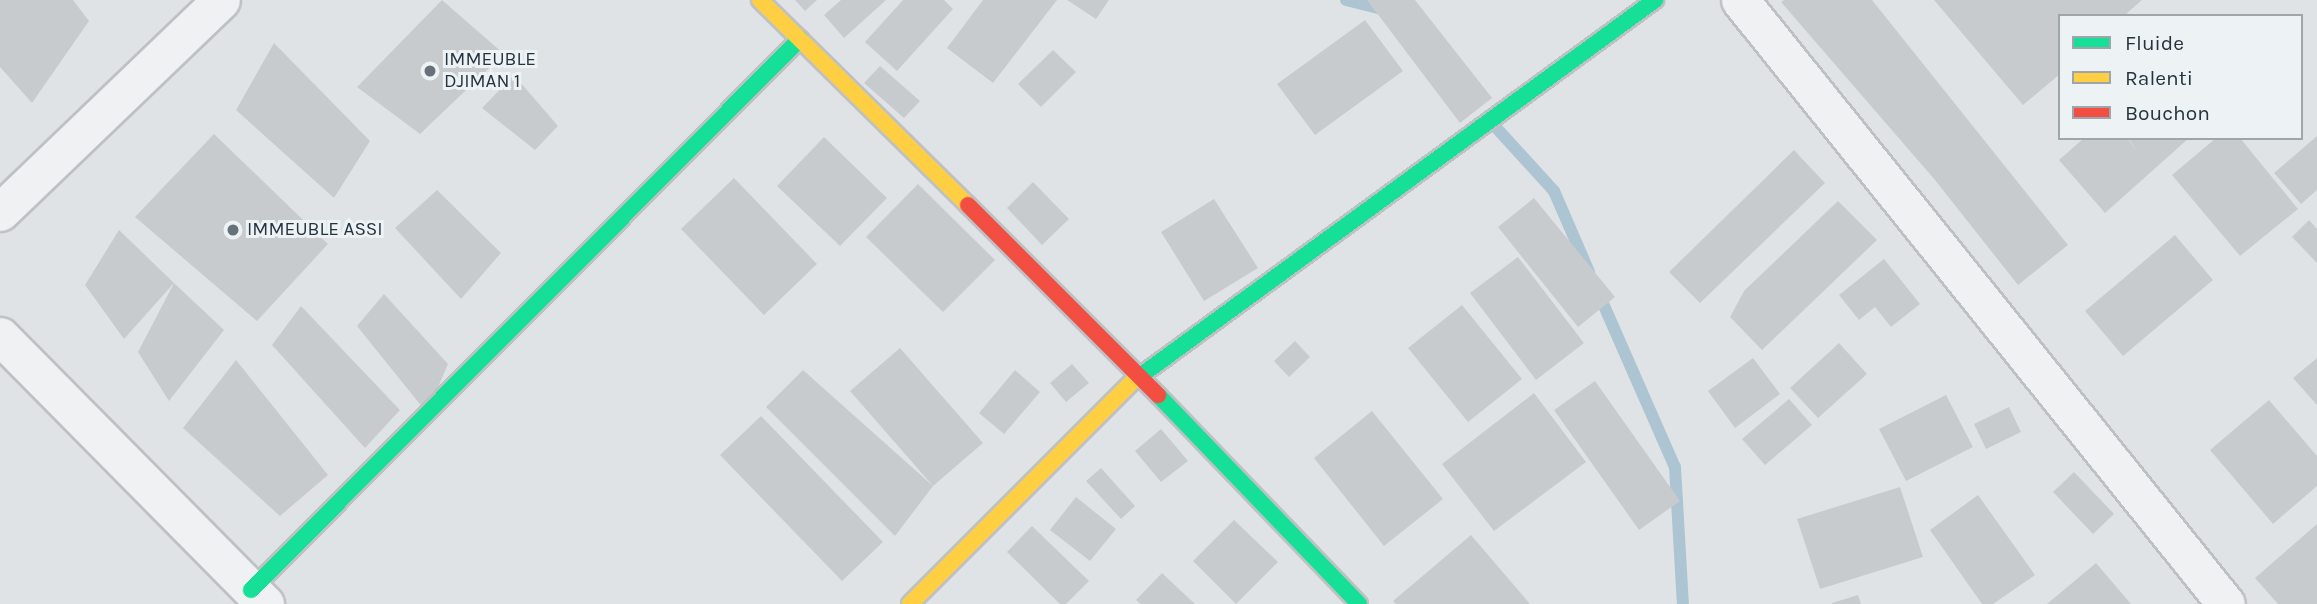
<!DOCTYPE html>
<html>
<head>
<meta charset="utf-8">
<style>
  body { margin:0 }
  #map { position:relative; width:2317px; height:604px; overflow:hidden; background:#e0e3e6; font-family:Karla,sans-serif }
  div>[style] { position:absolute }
  .stream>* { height:12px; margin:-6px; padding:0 6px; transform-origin:6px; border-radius:6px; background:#adc5d2 }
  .building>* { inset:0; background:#c8cbce }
  .roads { filter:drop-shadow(2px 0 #bec1c4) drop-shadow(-2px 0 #bec1c4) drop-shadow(0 2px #bec1c4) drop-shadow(0 -2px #bec1c4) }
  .street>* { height:37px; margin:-18.5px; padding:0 18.5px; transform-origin:18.5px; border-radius:18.5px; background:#eff1f2 }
  .fast>* { height:16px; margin:-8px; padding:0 8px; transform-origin:8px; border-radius:8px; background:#16e098 }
  .slow>* { height:16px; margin:-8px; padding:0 8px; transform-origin:8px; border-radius:8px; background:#ffcf43 }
  .jam>* { height:16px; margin:-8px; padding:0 8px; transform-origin:8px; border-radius:8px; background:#f24e42 }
  .dots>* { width:19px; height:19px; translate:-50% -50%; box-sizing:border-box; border:4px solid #edf2f5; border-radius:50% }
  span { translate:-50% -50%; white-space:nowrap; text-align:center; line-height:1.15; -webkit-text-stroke:6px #edf2f5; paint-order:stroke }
  .poi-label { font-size:19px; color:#27343f }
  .left { translate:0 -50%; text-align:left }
  .legend { position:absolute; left:2058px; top:14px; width:245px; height:126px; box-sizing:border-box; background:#edf2f5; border:2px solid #9ea6ac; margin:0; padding:9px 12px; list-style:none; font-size:21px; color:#27343f }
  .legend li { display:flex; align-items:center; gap:14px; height:35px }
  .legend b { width:35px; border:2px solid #9ea6ac }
</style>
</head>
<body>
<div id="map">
  <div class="stream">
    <i style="left:1346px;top:0;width:41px;rotate:14deg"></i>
    <i style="left:1491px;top:122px;width:93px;rotate:47.6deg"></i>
    <i style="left:1554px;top:191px;width:88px;rotate:66.6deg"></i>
    <i style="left:1598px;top:292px;width:191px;rotate:66.3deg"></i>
    <i style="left:1675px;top:467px;width:137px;rotate:86.7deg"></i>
  </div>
  <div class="building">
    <i style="clip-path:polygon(0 0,73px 0,89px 21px,32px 103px,0 67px)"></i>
    <i style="clip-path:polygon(442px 0,504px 54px,420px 134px,357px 87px)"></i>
    <i style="clip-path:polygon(795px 0,817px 0,805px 11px)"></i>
    <i style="clip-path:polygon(841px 0,886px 0,844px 38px,824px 15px)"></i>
    <i style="clip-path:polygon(903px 0,944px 0,953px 9px,897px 71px,865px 42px)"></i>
    <i style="clip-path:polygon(983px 0,1057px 0,993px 83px,947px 48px)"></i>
    <i style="clip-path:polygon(1067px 0,1109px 0,1096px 19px)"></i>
    <i style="clip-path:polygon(1367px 0,1415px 0,1492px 98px,1460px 123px)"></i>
    <i style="clip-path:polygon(1784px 0,1872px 0,2068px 245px,2018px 285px,1935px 180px,1781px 2px)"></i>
    <i style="clip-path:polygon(1934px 0,2142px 0,2127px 13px,2129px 16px,2060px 16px,2060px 74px,2023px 105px)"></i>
    <i style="clip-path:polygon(1365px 20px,1403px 71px,1315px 135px,1277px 84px)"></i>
    <i style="clip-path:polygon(274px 43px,370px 141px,334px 198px,236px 110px)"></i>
    <i style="clip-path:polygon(1053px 50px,1076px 72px,1041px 107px,1018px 84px)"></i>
    <i style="clip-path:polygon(880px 66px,920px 101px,904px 118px,864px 83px)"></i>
    <i style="clip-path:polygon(514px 75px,558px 126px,535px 150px,482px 108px)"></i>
    <i style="clip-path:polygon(214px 134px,328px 244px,257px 321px,135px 217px)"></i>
    <i style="clip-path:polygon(2317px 136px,2317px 190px,2301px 204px,2274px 173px)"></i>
    <i style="clip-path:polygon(824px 137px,887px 198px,840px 246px,777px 186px)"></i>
    <i style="clip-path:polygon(2084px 138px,2127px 138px,2137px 151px,2128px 138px,2189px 138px,2105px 213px,2059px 160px)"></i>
    <i style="clip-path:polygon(2216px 138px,2240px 138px,2298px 209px,2240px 256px,2172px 175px)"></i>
    <i style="clip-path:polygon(1794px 150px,1825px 183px,1700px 303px,1669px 272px)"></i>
    <i style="clip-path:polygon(734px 178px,817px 264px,764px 315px,681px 229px)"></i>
    <i style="clip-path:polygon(1033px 182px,1069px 219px,1042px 245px,1007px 208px)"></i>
    <i style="clip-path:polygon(918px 184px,995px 260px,943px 312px,866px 237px)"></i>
    <i style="clip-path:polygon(437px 190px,501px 253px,461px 299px,395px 228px)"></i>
    <i style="clip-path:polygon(1534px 198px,1615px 297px,1578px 327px,1498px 227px)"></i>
    <i style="clip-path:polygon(1214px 199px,1258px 268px,1204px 301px,1161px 232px)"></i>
    <i style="clip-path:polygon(1838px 201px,1877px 240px,1762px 350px,1730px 317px,1744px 291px)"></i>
    <i style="clip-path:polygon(2309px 220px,2317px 229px,2317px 263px,2292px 237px)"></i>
    <i style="clip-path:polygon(119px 230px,174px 283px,124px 339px,85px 285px)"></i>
    <i style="clip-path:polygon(2175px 235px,2213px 280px,2123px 356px,2085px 311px)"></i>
    <i style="clip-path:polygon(1518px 257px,1584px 343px,1536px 380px,1470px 293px)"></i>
    <i style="clip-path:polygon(1884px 259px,1920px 304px,1891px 327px,1875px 307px,1859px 320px,1839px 295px)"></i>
    <i style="clip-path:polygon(174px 283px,224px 330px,169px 401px,138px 352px)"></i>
    <i style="clip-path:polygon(384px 294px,448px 364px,427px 413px,357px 326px)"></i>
    <i style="clip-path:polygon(1462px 305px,1522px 379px,1468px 422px,1408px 348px)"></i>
    <i style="clip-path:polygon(301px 306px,400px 410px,365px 448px,272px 345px)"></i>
    <i style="clip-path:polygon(1295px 341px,1310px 357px,1289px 377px,1274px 361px)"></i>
    <i style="clip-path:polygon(1839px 343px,1867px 374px,1818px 418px,1790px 388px)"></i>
    <i style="clip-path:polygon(900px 348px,983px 443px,933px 486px,850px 391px)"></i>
    <i style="clip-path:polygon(1753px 358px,1780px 394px,1735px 428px,1708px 391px)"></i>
    <i style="clip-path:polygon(2317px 358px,2317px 405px,2293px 378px)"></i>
    <i style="clip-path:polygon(236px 360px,328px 475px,280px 516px,183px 428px)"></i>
    <i style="clip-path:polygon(1072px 364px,1089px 383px,1066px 402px,1050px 383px)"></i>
    <i style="clip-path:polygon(803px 370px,933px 486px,895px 536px,766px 407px)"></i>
    <i style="clip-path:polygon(1015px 370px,1040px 392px,1004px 434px,979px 413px)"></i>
    <i style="clip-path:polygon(1595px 381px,1680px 501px,1639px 530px,1554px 410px)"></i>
    <i style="clip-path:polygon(1534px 393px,1586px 462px,1494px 531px,1442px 464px)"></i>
    <i style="clip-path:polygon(1946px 395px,1973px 447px,1906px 481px,1879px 429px)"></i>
    <i style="clip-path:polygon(1789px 399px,1812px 425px,1765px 465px,1742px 439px)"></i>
    <i style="clip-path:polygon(2269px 400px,2317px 456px,2317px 486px,2273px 524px,2210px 450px)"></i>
    <i style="clip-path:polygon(2009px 407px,2021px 432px,1986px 449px,1974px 424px)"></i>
    <i style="clip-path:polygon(1372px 411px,1443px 499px,1384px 546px,1314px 458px)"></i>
    <i style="clip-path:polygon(761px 416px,883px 542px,842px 581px,720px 455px)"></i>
    <i style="clip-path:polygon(1161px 429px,1188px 461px,1161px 482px,1135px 451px)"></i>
    <i style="clip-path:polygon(1101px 468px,1135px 506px,1121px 519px,1086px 481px)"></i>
    <i style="clip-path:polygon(2074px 472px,2114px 514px,2093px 534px,2053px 492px)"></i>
    <i style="clip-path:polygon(1900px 487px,1923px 557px,1820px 589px,1797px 519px)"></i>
    <i style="clip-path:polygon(1978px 495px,2035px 575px,1993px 604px,1982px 604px,1930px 530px)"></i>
    <i style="clip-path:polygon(1076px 497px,1116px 529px,1090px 561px,1050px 530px)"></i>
    <i style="clip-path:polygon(1234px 520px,1278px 562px,1236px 604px,1193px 561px)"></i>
    <i style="clip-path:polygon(2317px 524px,2317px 604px,2278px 604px,2255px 578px)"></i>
    <i style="clip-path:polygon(1032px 526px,1089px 581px,1066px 604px,1060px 604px,1007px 552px)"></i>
    <i style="clip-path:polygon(1471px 535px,1530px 604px,1396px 604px,1393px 601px)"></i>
    <i style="clip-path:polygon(2096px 563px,2131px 604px,2047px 604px)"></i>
    <i style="clip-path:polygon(1162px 573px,1195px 604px,1141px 604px,1136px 600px)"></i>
    <i style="clip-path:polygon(1858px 595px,1861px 604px,1832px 604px,1832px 603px)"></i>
  </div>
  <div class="roads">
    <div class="street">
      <i style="left:1740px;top:0;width:775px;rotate:51.18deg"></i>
      <i style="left:0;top:212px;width:306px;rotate:-43.8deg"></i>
      <i style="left:0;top:336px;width:377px;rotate:45.3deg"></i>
    </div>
    <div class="fast">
      <i style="left:1132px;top:382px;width:648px;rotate:-36.14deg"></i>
      <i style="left:1158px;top:395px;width:290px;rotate:46.1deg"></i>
      <i style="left:251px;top:590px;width:778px;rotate:-45.1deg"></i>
    </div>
    <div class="slow">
      <i style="left:760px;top:0;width:292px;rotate:44.6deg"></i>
      <i style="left:910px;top:604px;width:314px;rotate:-45deg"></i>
    </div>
    <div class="jam">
      <i style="left:968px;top:205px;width:269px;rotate:45deg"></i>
    </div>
  </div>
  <div class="dots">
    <i style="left:430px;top:71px;background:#687179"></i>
    <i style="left:233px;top:230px;background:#687179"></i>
  </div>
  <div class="poi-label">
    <span class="left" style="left:444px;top:71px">IMMEUBLE<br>DJIMAN 1</span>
    <span class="left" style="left:247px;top:230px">IMMEUBLE ASSI</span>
  </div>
  <ul class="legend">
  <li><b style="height:9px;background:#16e098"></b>Fluide</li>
  <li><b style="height:9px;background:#ffcf43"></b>Ralenti</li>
  <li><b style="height:9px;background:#f24e42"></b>Bouchon</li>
  </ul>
</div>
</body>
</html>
